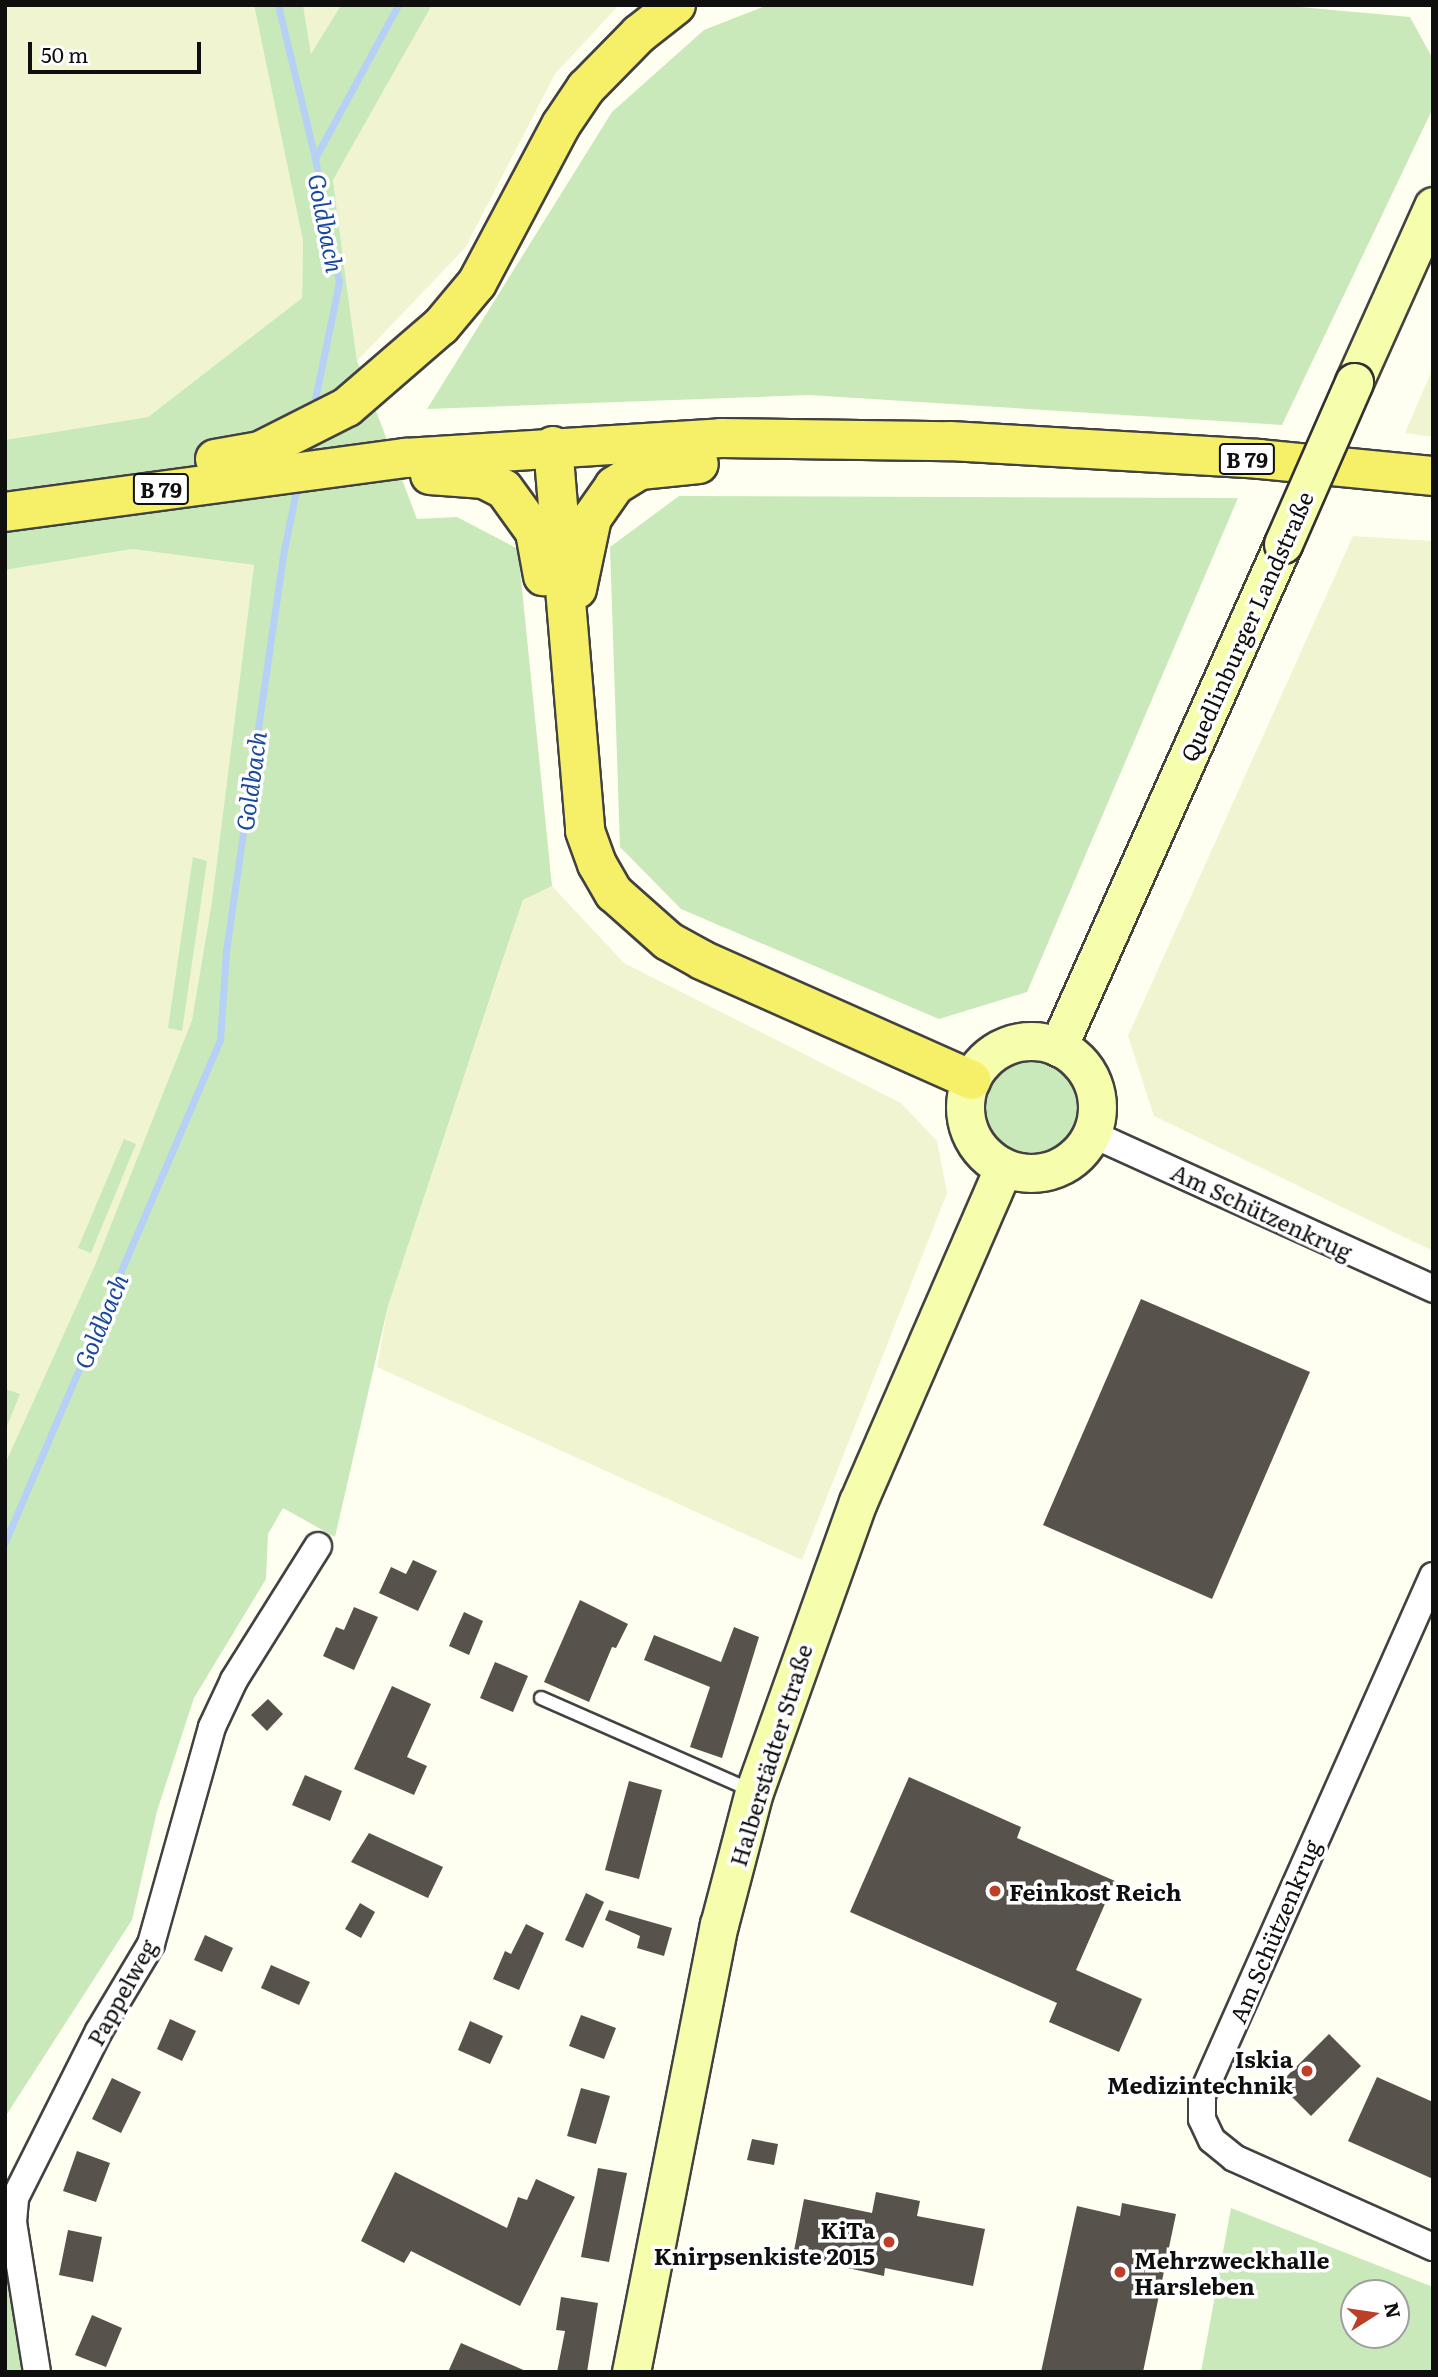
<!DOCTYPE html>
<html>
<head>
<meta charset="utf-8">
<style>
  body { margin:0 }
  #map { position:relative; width:1438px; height:2377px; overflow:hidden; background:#fffff1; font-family:Literata,serif }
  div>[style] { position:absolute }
  .farmland>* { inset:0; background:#f0f4d1 }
  .green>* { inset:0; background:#c9e9ba }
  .round { border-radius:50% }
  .stream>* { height:7px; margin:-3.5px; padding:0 3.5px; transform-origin:3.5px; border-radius:3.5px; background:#b6d1f5 }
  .building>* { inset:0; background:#57524b }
  .roads { filter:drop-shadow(2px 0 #424242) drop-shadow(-2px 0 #424242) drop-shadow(0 2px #424242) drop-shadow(0 -2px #424242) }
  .service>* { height:12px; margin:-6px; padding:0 6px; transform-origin:6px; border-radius:6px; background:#fff }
  .minor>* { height:26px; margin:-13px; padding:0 13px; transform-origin:13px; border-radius:13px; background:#fff }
  .secondary>* { height:37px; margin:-18.5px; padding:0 18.5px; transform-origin:18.5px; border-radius:18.5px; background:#f6fdad }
  .secondary>.ring { margin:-18.5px; padding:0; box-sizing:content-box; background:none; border:37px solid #f6fdad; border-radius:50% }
  .primary>* { height:38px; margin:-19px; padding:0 19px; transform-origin:19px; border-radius:19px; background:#f6f069 }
  .bridges { filter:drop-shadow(2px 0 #313131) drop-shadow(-2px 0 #313131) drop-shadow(0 2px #313131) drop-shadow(0 -2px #313131) }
  .secondary-bridge>* { height:37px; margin:-18.5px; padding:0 18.5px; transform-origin:18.5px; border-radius:18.5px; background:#f6fdad }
  .dots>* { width:19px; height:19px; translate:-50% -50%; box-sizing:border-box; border:4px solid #fff; border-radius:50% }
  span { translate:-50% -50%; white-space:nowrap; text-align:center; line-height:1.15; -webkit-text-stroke:7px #fff; paint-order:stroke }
  .shield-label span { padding:2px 5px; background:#fff; border:2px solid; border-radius:5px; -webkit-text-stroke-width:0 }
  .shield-label { font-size:21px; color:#0f0f0f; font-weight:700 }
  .street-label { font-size:23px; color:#0f0f0f }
  .poi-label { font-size:23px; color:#0f0f0f; font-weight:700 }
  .left { translate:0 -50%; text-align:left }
  .right { translate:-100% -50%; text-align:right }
  .water-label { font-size:24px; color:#19499f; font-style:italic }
  .frame { position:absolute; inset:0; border:7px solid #0f0f0f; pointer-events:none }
  .north { position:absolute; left:1340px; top:2279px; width:70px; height:70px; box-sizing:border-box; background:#fff; border:2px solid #9f9f9f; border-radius:50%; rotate:78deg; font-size:19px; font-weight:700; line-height:28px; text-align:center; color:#0f0f0f }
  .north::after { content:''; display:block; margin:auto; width:24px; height:32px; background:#bd3f28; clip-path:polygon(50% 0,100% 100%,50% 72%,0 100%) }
  .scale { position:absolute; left:28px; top:42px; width:173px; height:32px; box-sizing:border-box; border:4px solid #0f0f0f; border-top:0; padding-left:9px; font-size:21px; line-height:24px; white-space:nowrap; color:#0f0f0f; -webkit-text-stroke:5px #fff; paint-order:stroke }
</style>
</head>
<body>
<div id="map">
  <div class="farmland">
    <i style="clip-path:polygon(5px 5px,254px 5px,303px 241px,302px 298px,148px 417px,5px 440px)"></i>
    <i style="clip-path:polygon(303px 5px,341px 5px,311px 55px)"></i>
    <i style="clip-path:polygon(432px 5px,619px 5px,555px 74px,465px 248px,357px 361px,333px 180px)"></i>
    <i style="clip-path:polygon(1433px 368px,1433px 437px,1405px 433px)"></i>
    <i style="clip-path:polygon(1353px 536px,1433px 541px,1433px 1251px,1154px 1116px,1128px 1036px)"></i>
    <i style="clip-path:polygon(132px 549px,254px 565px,212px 901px,192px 1020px,95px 1265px,5px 1464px,5px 570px)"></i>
    <i style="clip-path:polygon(552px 886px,624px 963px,901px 1103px,937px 1141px,947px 1193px,802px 1560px,377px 1367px,388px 1306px,523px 900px)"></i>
  </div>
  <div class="green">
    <i style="clip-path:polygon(254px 5px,303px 5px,311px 54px,341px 5px,432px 5px,333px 180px,348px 295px,357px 361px,417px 519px,457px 517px,518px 549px,552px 886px,523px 900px,501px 965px,388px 1306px,335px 1537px,283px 1508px,268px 1534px,266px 1579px,194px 1698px,157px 1811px,132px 1920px,5px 2117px,5px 1464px,95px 1265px,192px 1020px,212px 901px,254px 565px,132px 549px,5px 570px,5px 440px,148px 417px,302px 298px,303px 241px)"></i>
    <i style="clip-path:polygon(768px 5px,1278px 5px,1410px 17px,1433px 59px,1433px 108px,1282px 425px,809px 395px,427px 409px,612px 112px,704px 30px)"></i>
    <i style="clip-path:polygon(679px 496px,1238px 498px,1027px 992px,939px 1019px,681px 909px,620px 847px,610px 547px)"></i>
    <i style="clip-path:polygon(193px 857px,207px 861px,182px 1031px,168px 1028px)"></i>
    <i class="round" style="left:981px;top:1056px;width:102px;height:102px"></i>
    <i style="clip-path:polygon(124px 1139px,136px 1144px,91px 1253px,78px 1248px)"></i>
    <i style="clip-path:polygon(5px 1389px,20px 1394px,5px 1431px)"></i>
    <i style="clip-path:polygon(evenodd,1231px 2208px,1433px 2287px,1433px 2372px,1201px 2372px,1231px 2208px,1354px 2293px,1396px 2293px,1396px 2335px,1354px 2335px,1354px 2293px)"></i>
    <i style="clip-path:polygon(5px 2266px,22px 2372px,5px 2372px)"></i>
  </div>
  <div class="stream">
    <i style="left:278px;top:5px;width:157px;rotate:76.4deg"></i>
    <i style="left:313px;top:409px;width:130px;rotate:-78.4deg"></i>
    <i style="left:339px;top:282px;width:126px;rotate:-101deg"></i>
    <i style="left:315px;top:158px;width:174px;rotate:-61.5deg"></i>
    <i style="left:5px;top:1542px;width:546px;rotate:-66.82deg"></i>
    <i style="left:220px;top:1040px;width:89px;rotate:-86.1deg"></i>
    <i style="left:226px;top:951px;width:405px;rotate:-81.8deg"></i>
    <i style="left:284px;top:550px;width:65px;rotate:-78.5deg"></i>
  </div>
  <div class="building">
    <i style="clip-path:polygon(1141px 1299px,1310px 1372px,1212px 1599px,1043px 1525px)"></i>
    <i style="clip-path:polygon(413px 1560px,437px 1571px,418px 1611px,379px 1593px,391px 1567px,406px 1574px)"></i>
    <i style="clip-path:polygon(580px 1600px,628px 1624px,616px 1648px,612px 1647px,589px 1702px,544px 1682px)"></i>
    <i style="clip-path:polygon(354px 1607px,378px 1617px,354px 1670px,323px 1656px,336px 1627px,344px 1630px)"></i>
    <i style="clip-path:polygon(464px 1612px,483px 1621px,469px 1655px,449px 1646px)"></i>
    <i style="clip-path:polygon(734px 1627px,759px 1637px,722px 1758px,690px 1747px,710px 1687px,644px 1660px,654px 1635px,721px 1662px)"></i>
    <i style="clip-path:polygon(495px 1662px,528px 1676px,513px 1712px,480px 1698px)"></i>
    <i style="clip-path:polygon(392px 1686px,431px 1704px,407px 1757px,427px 1766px,414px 1795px,354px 1769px)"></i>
    <i style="clip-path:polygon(268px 1699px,283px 1714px,267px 1731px,251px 1715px)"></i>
    <i style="clip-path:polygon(305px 1775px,342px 1791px,330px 1821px,292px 1805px)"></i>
    <i style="clip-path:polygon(909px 1777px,1021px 1827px,1017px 1838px,1115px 1881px,1076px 1970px,1142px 1999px,1119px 2052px,1049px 2022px,1057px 2003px,850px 1912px)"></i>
    <i style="clip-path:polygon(629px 1781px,662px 1790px,639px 1879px,605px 1870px)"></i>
    <i style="clip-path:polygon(369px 1833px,443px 1867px,428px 1898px,351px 1862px)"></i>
    <i style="clip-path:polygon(586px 1893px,604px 1902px,583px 1948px,565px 1940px)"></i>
    <i style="clip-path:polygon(360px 1903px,375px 1912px,361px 1938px,345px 1929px)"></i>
    <i style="clip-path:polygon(609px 1910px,672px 1928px,664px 1956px,637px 1948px,640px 1936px,605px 1920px)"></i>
    <i style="clip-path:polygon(526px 1924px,544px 1933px,519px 1990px,493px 1979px,505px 1951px,511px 1954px)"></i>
    <i style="clip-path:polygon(205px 1935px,233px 1948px,222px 1972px,194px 1960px)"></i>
    <i style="clip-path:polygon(271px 1965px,310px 1982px,299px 2005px,261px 1988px)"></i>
    <i style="clip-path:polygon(581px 2015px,616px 2028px,604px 2059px,569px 2046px)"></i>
    <i style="clip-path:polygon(170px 2019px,196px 2031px,182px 2061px,157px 2049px)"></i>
    <i style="clip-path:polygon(470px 2021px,503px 2036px,490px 2064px,458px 2050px)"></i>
    <i style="clip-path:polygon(1329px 2034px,1361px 2066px,1311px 2116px,1279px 2084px)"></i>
    <i style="clip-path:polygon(1377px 2077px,1433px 2102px,1433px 2179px,1348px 2141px)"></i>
    <i style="clip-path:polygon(112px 2078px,141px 2092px,121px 2133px,92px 2119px)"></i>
    <i style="clip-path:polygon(581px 2088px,610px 2096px,596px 2144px,567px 2136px)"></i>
    <i style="clip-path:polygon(752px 2139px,778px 2144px,774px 2165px,747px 2160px)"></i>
    <i style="clip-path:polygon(77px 2151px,110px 2163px,96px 2202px,63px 2191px)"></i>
    <i style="clip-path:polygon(598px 2168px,627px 2173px,609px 2262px,581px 2257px)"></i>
    <i style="clip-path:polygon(395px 2172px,507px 2228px,518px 2197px,527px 2200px,536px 2179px,575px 2197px,520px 2306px,411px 2251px,404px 2263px,361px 2241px)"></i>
    <i style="clip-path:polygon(876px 2192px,920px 2201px,917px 2216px,985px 2229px,973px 2286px,885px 2268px,884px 2276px,793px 2256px,804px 2199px,872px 2213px)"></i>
    <i style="clip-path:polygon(1122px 2203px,1176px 2214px,1143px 2372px,1041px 2372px,1077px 2206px,1120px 2216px)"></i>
    <i style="clip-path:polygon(68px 2230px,102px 2237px,93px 2282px,59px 2275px)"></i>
    <i style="clip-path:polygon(561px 2297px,598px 2303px,587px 2372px,557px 2372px,565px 2331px,556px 2330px)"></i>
    <i style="clip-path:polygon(92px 2315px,122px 2328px,106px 2367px,75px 2355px)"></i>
    <i style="clip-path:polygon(461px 2343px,528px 2372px,448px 2372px)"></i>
  </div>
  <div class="roads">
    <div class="service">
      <i style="left:541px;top:1698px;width:229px;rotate:23.7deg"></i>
    </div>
    <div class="minor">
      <i style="left:1092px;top:1134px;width:375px;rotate:24.4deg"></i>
      <i style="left:1433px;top:1576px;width:568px;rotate:113.99deg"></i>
      <i style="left:1202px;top:2095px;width:24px;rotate:90deg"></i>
      <i style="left:1202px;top:2119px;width:23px;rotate:65deg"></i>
      <i style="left:1212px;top:2140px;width:28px;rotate:39deg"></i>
      <i style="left:1234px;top:2158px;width:218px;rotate:24.1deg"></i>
      <i style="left:37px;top:2372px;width:152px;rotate:-99.1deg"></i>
      <i style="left:13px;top:2222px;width:24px;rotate:-85deg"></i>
      <i style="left:15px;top:2198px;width:187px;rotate:-63.3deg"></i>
      <i style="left:99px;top:2031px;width:101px;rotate:-59.1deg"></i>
      <i style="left:151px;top:1944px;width:225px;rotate:-74.3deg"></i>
      <i style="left:212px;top:1727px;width:52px;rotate:-64.9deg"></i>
      <i style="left:234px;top:1680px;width:158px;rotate:-57.9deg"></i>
    </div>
    <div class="secondary">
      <i style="left:1354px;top:382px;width:193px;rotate:-65.8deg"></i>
      <i class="ring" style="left:965px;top:1041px;width:95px;height:95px"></i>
      <i style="left:1058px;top:1047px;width:551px;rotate:-65.9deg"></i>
      <i style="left:631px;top:2372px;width:456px;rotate:-78.9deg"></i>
      <i style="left:719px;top:1925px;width:138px;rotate:-75.3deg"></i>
      <i style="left:754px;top:1792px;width:308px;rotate:-70.3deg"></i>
      <i style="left:858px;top:1502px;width:365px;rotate:-66.5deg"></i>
    </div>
    <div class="primary">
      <i style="left:553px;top:446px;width:386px;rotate:85.2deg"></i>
      <i style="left:585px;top:831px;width:35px;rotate:70deg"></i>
      <i style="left:597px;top:864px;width:34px;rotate:60deg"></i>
      <i style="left:614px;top:893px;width:72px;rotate:41.6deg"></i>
      <i style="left:668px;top:941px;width:39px;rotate:29deg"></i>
      <i style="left:702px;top:960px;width:295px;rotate:24deg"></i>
      <i style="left:215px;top:459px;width:46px;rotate:-10.1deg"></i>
      <i style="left:260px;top:451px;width:97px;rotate:-26.8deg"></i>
      <i style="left:347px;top:407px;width:124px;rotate:-40.8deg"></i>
      <i style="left:441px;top:326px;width:56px;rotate:-50.1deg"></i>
      <i style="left:477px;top:283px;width:179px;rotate:-62deg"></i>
      <i style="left:561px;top:125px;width:45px;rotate:-56deg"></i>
      <i style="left:586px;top:88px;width:76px;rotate:-45.5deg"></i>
      <i style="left:639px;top:34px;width:47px;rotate:-38.1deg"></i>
      <i style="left:430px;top:475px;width:54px;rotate:4.2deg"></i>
      <i style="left:484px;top:479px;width:22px;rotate:27deg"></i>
      <i style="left:504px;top:489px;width:53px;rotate:54.2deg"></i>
      <i style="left:535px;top:532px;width:45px;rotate:79.7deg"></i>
      <i style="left:5px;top:512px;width:404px;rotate:-7.7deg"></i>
      <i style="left:405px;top:458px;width:317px;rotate:-3.6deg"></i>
      <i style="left:721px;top:438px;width:229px;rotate:0.8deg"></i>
      <i style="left:950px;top:441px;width:310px;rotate:3.3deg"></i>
      <i style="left:1259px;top:459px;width:175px;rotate:5.6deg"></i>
      <i style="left:577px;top:589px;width:73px;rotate:-78.1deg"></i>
      <i style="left:592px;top:518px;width:39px;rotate:-55deg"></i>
      <i style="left:614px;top:486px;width:31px;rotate:-32deg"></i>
      <i style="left:640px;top:470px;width:59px;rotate:-5.8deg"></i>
    </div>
  </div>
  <div class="bridges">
    <div class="secondary-bridge">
      <i style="left:1283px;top:544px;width:177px;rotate:-66.3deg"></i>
    </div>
  </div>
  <div class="dots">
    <i style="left:995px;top:1891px;background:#bd3f28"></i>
    <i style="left:1307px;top:2071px;background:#bd3f28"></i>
    <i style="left:889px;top:2242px;background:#bd3f28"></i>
    <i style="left:1120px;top:2272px;background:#bd3f28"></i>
  </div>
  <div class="shield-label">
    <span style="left:1247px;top:459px">B 79</span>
    <span style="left:161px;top:489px">B 79</span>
  </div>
  <div class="street-label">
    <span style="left:1246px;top:626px;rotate:-66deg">Quedlinburger Landstraße</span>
    <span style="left:1262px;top:1211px;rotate:25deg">Am Schützenkrug</span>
    <span style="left:770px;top:1755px;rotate:-73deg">Halberstädter Straße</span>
    <span style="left:1274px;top:1931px;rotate:-67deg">Am Schützenkrug</span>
    <span style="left:121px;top:1992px;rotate:-61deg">Pappelweg</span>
  </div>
  <div class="poi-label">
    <span class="left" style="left:1009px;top:1891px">Feinkost Reich</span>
    <span class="right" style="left:1293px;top:2071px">Iskia<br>Medizintechnik</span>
    <span class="right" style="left:875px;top:2242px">KiTa<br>Knirpsenkiste 2015</span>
    <span class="left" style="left:1134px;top:2272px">Mehrzweckhalle<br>Harsleben</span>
  </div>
  <div class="water-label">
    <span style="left:327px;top:223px;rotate:79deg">Goldbach</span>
    <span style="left:250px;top:781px;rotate:-82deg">Goldbach</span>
    <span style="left:100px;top:1321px;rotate:-67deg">Goldbach</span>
  </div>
  <div class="frame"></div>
  <div class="north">N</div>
  <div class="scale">50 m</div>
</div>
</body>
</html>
